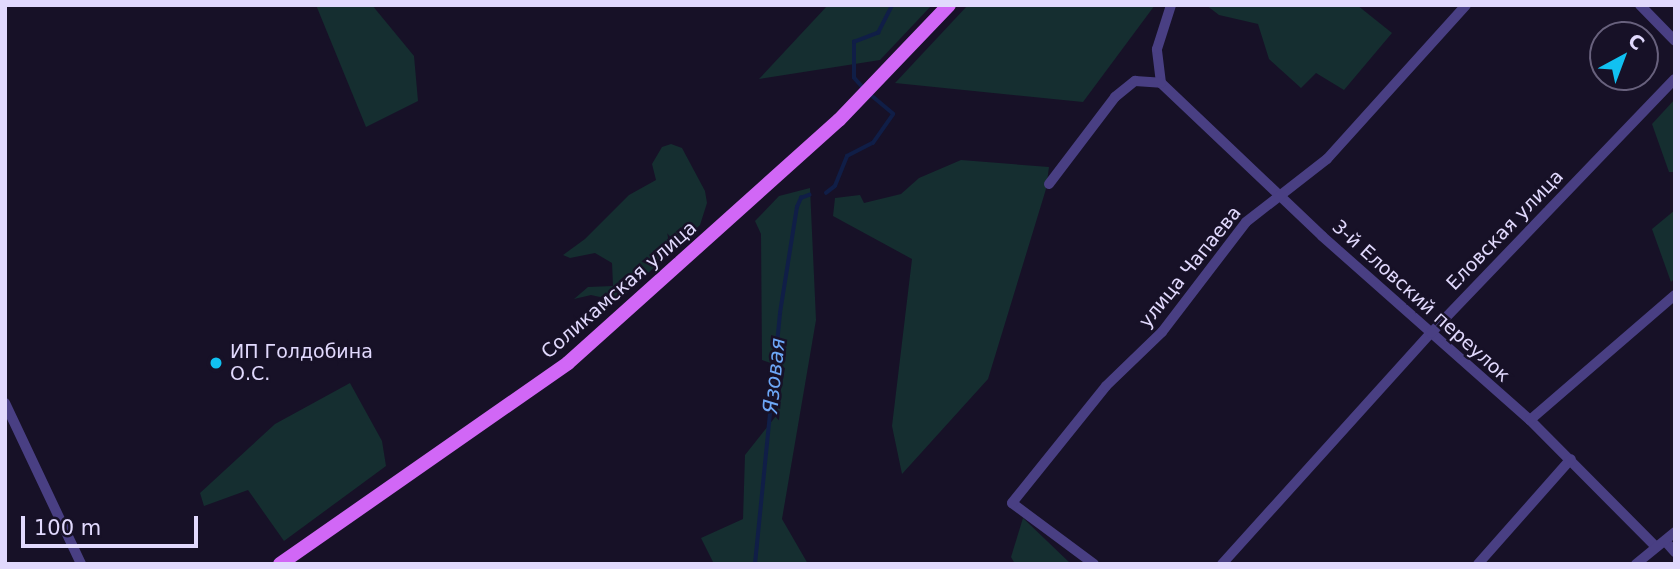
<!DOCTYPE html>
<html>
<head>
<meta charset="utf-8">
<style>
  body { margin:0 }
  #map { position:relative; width:1680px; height:569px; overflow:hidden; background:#171127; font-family:"DejaVu Sans",sans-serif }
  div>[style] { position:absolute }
  .green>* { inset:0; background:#152e30 }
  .stream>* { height:3.5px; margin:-1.75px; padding:0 1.75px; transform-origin:1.75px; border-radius:1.75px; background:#101e47 }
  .street>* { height:10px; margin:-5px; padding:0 5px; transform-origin:5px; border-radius:5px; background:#493f83 }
  .primary>* { height:14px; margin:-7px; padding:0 7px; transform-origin:7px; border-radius:7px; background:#d167f6 }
  .dots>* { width:19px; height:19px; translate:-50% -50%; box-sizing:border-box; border:4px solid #171127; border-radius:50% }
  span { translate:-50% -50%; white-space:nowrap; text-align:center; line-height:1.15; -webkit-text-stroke:5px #171127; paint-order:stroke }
  .street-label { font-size:19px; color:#e1d9fd }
  .poi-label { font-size:19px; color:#e1d9fd }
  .left { translate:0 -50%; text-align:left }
  .water-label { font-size:21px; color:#6da7f7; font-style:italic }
  .frame { position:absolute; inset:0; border:7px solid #e1d9fd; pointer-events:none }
  .north { position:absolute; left:1589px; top:21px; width:70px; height:70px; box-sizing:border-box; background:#171127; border:2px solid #68617d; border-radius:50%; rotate:41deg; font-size:19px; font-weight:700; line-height:28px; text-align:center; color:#e1d9fd }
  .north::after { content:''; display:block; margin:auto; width:24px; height:32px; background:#11c1f1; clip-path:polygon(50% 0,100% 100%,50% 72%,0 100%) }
  .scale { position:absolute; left:21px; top:516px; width:177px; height:32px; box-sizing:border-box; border:4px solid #e1d9fd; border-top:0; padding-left:9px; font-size:21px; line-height:24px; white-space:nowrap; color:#e1d9fd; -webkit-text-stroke:5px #171127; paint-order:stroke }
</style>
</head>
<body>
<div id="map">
  <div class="green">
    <i style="clip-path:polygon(316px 5px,372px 5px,414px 56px,418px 101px,366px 127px)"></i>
    <i style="clip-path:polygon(828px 5px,932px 5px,880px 60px,759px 79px)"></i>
    <i style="clip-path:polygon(968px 5px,1155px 5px,1083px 102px,895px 83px)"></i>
    <i style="clip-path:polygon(1206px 5px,1357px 5px,1392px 33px,1344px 90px,1316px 73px,1301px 88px,1269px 59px,1258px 24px,1219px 15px)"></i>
    <i style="clip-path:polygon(1675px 99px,1675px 172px,1669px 172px,1652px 124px)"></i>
    <i style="clip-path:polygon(671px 144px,682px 148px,705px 191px,707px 203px,700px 225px,618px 301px,591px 295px,574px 299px,588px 287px,613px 286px,612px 263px,595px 253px,570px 258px,563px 255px,585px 239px,629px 195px,656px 180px,652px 164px,662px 147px)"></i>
    <i style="clip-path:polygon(961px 160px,1049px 167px,1046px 189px,988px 379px,902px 474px,892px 426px,912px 259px,833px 216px,835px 198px,860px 195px,864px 203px,901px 194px,919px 178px)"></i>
    <i style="clip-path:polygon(810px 188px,816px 320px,782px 519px,808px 564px,714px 564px,701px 538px,743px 519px,745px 455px,776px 416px,785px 368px,762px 360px,761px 234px,755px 221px,779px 196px)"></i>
    <i style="clip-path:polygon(1675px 210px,1675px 278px,1671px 282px,1652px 229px)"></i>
    <i style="clip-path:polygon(350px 383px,382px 441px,386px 466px,284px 541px,248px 490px,204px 506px,200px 493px,275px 424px)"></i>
    <i style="clip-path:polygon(1023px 518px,1071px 564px,1015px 564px,1011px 557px)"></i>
  </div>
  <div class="stream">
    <i style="left:863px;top:88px;width:13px;rotate:-132deg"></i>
    <i style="left:854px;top:78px;width:36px;rotate:-90deg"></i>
    <i style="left:854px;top:42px;width:26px;rotate:-21deg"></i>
    <i style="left:878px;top:33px;width:31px;rotate:-63deg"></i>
    <i style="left:826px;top:193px;width:11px;rotate:-38deg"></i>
    <i style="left:835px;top:186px;width:32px;rotate:-68deg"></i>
    <i style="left:847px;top:156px;width:29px;rotate:-27deg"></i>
    <i style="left:873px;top:143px;width:35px;rotate:-55deg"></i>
    <i style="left:893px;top:114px;width:33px;rotate:-140deg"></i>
    <i style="left:755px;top:564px;width:252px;rotate:-84.3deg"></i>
    <i style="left:780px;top:313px;width:107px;rotate:-80.9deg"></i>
    <i style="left:797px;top:207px;width:10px;rotate:-66deg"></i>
    <i style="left:801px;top:198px;width:9px;rotate:-21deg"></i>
  </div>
  <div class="street">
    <i style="left:1640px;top:5px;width:50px;rotate:45.8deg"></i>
    <i style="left:1161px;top:83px;width:222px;rotate:43.5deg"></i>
    <i style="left:1322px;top:236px;width:278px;rotate:41.5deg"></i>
    <i style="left:1530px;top:420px;width:179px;rotate:45.2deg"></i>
    <i style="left:1161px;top:83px;width:34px;rotate:-97deg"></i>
    <i style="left:1157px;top:49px;width:46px;rotate:-72.3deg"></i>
    <i style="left:1049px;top:184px;width:109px;rotate:-52.8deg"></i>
    <i style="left:1115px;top:97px;width:26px;rotate:-39deg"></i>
    <i style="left:1135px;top:81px;width:26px;rotate:4deg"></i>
    <i style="left:5px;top:403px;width:178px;rotate:64.7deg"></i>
    <i style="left:1530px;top:420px;width:191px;rotate:-40.8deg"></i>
    <i style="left:1665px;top:541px;width:15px;rotate:48deg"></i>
    <i style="left:1094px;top:564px;width:102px;rotate:-143.4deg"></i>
    <i style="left:1012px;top:503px;width:150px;rotate:-51.2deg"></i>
    <i style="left:1106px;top:386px;width:78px;rotate:-44deg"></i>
    <i style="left:1162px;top:332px;width:138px;rotate:-52.6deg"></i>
    <i style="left:1246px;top:222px;width:103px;rotate:-37.9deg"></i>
    <i style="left:1327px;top:159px;width:207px;rotate:-47.9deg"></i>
    <i style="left:1222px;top:564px;width:312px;rotate:-47.9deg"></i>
    <i style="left:1431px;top:333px;width:352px;rotate:-46.2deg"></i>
    <i style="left:1478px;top:564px;width:140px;rotate:-48.5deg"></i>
    <i style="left:1636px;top:564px;width:50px;rotate:-39.4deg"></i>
  </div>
  <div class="primary">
    <i style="left:280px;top:564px;width:351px;rotate:-34.9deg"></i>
    <i style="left:568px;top:363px;width:364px;rotate:-41.9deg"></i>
    <i style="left:839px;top:120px;width:159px;rotate:-46.3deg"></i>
  </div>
  <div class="dots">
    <i style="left:216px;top:363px;background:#11c1f1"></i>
  </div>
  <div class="street-label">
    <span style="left:1505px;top:230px;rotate:-46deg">Еловская улица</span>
    <span style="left:1190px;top:267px;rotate:-51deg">улица Чапаева</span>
    <span style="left:619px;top:290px;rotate:-41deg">Соликамская улица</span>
    <span style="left:1421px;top:301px;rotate:42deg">3-й Еловский переулок</span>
  </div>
  <div class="poi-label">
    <span class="left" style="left:230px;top:363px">ИП Голдобина<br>О.С.</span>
  </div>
  <div class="water-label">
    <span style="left:774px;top:376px;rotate:-84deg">Язовая</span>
  </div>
  <div class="frame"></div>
  <div class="north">С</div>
  <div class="scale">100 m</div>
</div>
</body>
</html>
